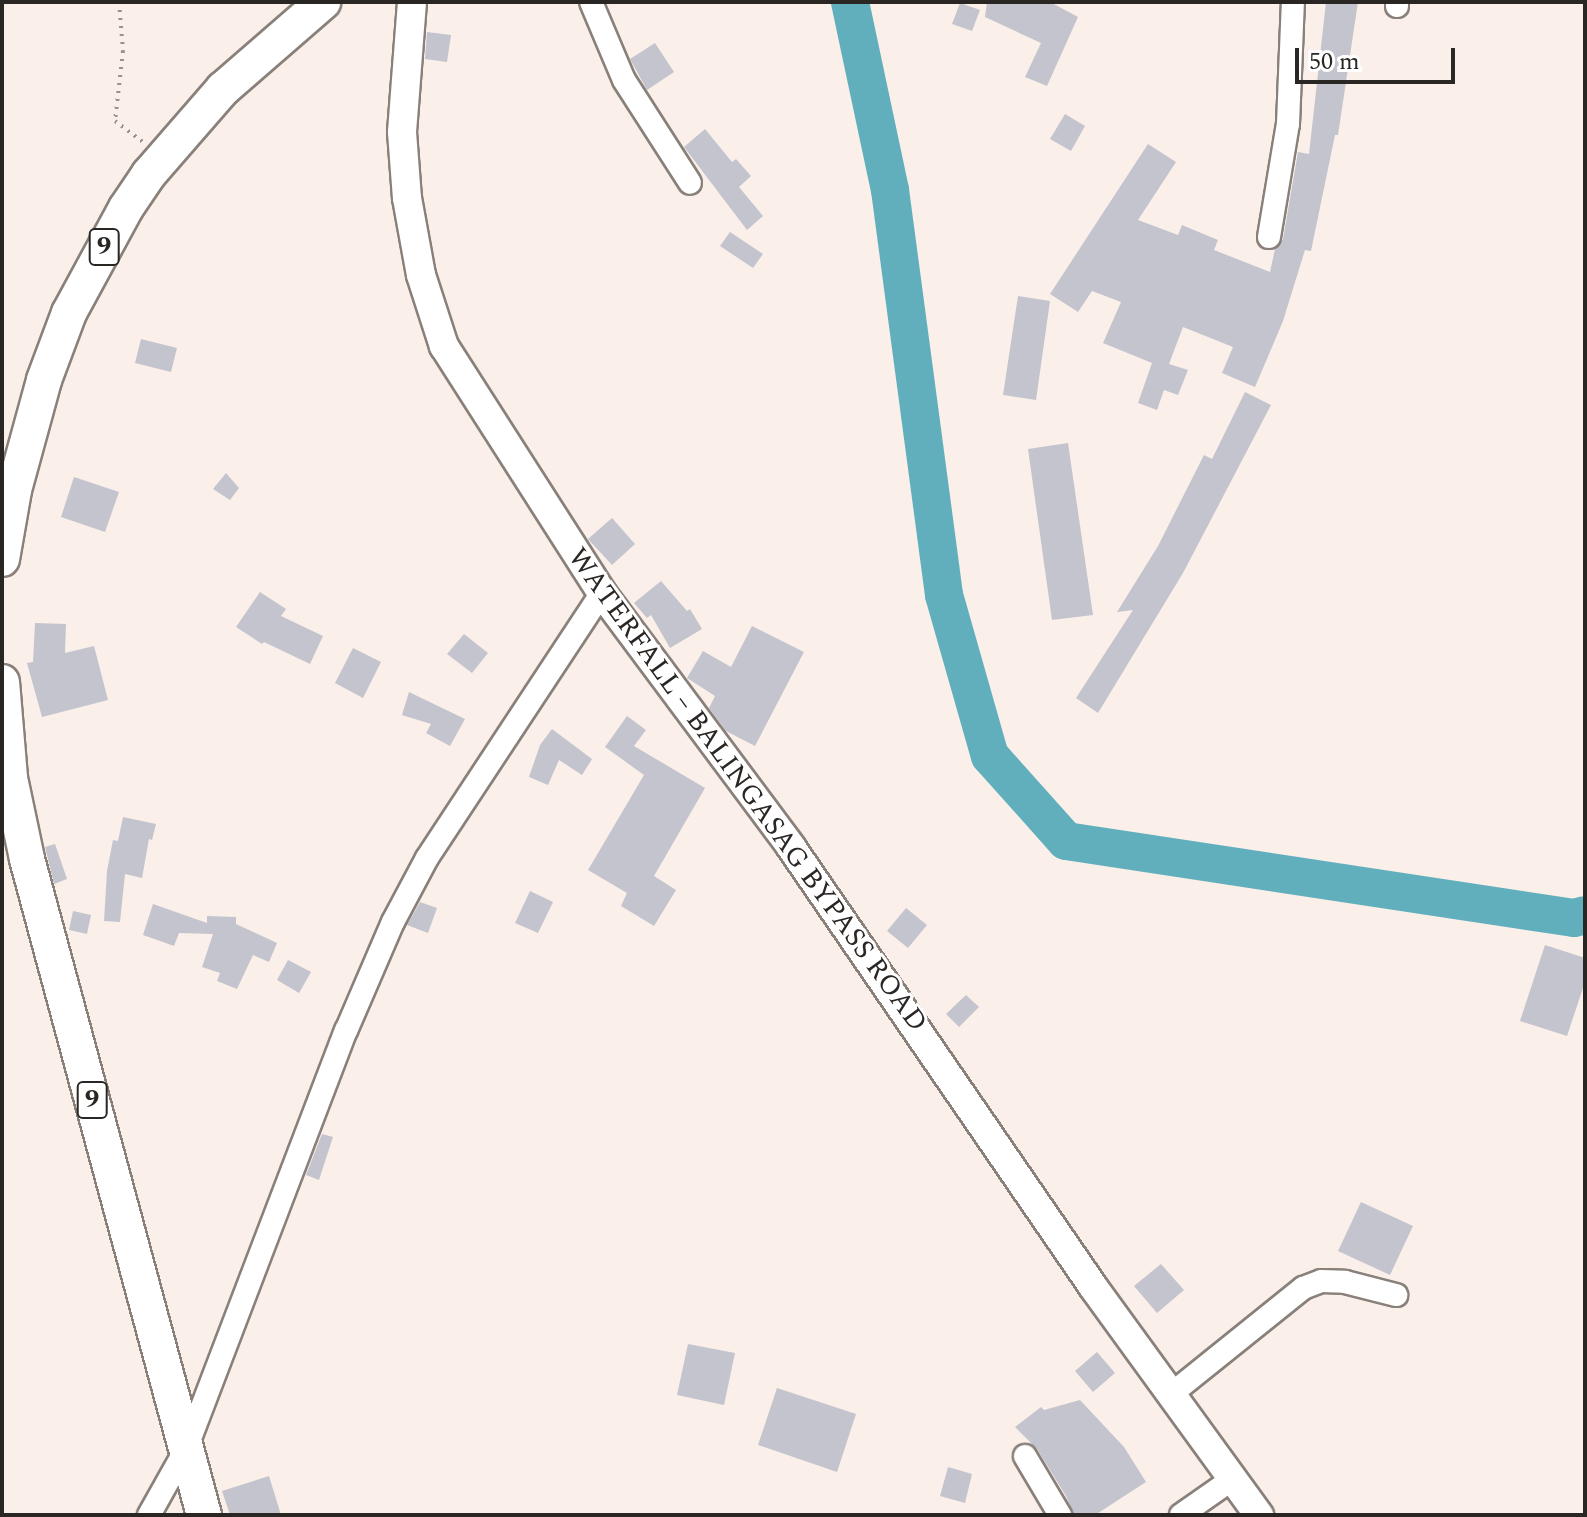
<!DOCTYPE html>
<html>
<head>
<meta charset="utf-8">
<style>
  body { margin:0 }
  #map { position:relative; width:1587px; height:1517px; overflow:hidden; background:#faefe9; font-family:Spectral,serif }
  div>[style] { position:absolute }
  .river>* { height:38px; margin:-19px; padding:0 19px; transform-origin:19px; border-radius:19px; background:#61afbd }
  .building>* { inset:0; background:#c4c4ce }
  .path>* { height:4px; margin-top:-2px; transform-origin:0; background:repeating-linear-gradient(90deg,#99918d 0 2px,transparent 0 8px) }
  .roads { filter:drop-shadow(2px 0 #89807a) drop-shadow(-2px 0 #89807a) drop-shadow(0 2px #89807a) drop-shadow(0 -2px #89807a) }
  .minor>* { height:22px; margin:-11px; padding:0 11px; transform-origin:11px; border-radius:11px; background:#fff }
  .major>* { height:28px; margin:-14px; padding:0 14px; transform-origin:14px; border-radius:14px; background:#fff }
  .highway>* { height:34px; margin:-17px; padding:0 17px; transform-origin:17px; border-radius:17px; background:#fff }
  span { translate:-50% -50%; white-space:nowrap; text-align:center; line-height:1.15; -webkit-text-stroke:6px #fff; paint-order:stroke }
  .shield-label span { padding:2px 6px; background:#fff; border:2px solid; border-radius:6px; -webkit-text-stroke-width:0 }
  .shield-label { font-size:26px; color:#2a2624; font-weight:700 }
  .street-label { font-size:28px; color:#2a2624 }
  .frame { position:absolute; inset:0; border:4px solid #2a2624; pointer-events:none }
  .scale { position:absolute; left:1295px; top:48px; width:160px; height:36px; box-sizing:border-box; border:4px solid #2a2624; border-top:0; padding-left:10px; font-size:24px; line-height:28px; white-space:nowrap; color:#2a2624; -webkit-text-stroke:6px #fff; paint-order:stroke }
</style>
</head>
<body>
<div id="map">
  <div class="river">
    <i style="left:850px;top:2px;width:192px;rotate:78deg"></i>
    <i style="left:890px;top:190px;width:409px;rotate:82.4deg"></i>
    <i style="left:944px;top:595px;width:167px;rotate:74.1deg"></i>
    <i style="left:990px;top:756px;width:114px;rotate:48.2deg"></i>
    <i style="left:1066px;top:841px;width:514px;rotate:8.62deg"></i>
    <i style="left:1574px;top:918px;width:11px;rotate:-15deg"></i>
  </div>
  <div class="building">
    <i style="clip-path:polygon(987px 2px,1050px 2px,1078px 17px,1047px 86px,1025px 77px,1041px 43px,985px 17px)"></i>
    <i style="clip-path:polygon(1326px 2px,1358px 2px,1338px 135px,1335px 135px,1311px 251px,1305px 250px,1283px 321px,1255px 387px,1222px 373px,1233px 347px,1183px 327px,1169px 364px,1188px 370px,1178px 395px,1164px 390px,1157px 410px,1138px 403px,1152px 363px,1103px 343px,1121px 302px,1092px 291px,1078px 312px,1050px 294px,1148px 144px,1176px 162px,1138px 220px,1178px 235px,1182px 225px,1218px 240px,1214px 250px,1270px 272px,1275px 249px,1283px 239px,1298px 152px,1309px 154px)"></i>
    <i style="clip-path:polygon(960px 3px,980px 10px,972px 31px,952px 24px)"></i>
    <i style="clip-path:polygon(427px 32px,451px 35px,447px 62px,425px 59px)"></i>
    <i style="clip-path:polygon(655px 43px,674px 72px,647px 90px,630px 59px)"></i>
    <i style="clip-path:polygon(1065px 114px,1085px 126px,1071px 151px,1050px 139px)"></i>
    <i style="clip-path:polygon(705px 129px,732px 162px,736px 159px,751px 176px,739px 187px,763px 216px,747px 230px,684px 147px)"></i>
    <i style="clip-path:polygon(730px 232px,763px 254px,753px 268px,720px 246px)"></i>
    <i style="clip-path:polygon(1018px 296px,1050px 301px,1036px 400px,1003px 395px)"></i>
    <i style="clip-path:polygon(141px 339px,177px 348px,171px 372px,135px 363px)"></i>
    <i style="clip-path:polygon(1245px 392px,1271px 405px,1183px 573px,1098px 713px,1076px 698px,1133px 610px,1117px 612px,1158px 546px,1204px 455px,1212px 459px)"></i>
    <i style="clip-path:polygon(1068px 443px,1093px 615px,1052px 620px,1028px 449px)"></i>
    <i style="clip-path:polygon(226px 473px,239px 488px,230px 500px,213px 489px)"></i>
    <i style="clip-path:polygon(74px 477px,119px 492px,105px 532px,61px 517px)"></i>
    <i style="clip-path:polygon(612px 518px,635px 544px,612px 565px,588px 539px)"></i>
    <i style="clip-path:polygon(661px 581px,687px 611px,690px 609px,702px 629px,670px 648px,651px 615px,647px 618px,634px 603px)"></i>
    <i style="clip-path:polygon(260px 592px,286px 609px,281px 616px,323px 636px,310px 664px,264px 642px,262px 644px,236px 627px)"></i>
    <i style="clip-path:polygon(35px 623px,66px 624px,65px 653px,94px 646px,108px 700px,42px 717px,27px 663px,33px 662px)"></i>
    <i style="clip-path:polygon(752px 626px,804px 652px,755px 746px,726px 731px,709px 708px,715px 696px,687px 678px,703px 651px,731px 667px)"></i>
    <i style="clip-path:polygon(464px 634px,488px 653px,472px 673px,447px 654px)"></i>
    <i style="clip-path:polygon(353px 648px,381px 662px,363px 698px,335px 683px)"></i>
    <i style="clip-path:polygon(409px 692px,465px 719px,450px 746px,426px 733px,431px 724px,402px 715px)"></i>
    <i style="clip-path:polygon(627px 716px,646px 730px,634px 746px,705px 788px,654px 876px,676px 890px,654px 926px,621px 906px,627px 893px,588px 870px,644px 775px,605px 747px)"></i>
    <i style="clip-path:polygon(552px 729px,592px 759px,582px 775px,559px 760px,548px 785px,529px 777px,540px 745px)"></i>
    <i style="clip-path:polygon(123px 817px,156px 824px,152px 840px,149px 839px,142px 878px,125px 874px,120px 922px,104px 921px,107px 871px,113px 840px,118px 841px)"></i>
    <i style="clip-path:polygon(55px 844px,67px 879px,54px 884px,45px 847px)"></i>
    <i style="clip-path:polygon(530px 891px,553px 902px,538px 933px,515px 923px)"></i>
    <i style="clip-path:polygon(420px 902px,437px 908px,428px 933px,407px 925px)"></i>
    <i style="clip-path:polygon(153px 904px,207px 923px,207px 916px,236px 917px,236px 924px,277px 943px,269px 962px,253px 955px,237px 989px,217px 981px,220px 973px,202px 967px,213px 934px,179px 933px,174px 946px,143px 935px)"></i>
    <i style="clip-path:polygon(906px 908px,927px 925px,908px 948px,887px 931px)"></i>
    <i style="clip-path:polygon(73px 911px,91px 915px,87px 934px,69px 930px)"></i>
    <i style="clip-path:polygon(1545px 945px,1585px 958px,1585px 982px,1567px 1036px,1520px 1021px)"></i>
    <i style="clip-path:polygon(288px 960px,311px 972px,299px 993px,277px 980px)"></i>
    <i style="clip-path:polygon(966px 995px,979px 1007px,959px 1027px,946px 1014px)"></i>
    <i style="clip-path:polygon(322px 1134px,333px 1137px,319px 1180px,306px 1175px)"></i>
    <i style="clip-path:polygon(1361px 1202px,1413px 1226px,1390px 1275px,1338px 1251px)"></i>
    <i style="clip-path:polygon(1161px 1264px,1184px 1290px,1157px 1313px,1134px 1286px)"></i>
    <i style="clip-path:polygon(688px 1344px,735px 1353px,724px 1405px,677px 1395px)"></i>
    <i style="clip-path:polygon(1097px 1352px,1115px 1373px,1093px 1392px,1075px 1371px)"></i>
    <i style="clip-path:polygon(777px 1388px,856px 1414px,837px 1472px,758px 1445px)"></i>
    <i style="clip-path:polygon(1080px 1400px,1124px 1447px,1146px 1482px,1095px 1515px,1074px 1515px,1066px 1496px,1037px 1449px,1015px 1427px,1041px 1407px,1044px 1410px)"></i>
    <i style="clip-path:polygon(948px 1467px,972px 1474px,965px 1503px,940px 1496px)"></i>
    <i style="clip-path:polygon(269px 1476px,281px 1515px,230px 1515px,222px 1491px)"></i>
  </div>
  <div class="path">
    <i style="left:119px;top:2px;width:49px;rotate:85.3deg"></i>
    <i style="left:123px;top:51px;width:70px;rotate:96.5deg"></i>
    <i style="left:115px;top:121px;width:34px;rotate:37deg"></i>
  </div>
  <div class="roads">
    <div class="minor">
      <i style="left:591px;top:2px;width:85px;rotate:67.1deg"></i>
      <i style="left:624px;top:80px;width:122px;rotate:57.3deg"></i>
      <i style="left:1397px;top:6px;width:4px;rotate:-90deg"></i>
      <i style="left:1269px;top:237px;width:115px;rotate:-80.5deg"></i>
      <i style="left:1288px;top:124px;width:122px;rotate:-87.7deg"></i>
      <i style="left:1170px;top:1395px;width:171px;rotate:-38.8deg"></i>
      <i style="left:1303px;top:1288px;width:19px;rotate:-21deg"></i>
      <i style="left:1321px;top:1281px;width:24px;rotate:2deg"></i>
      <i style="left:1345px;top:1282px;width:53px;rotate:14.3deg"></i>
      <i style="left:1025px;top:1456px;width:69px;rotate:59.3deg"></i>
      <i style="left:149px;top:1515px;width:76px;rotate:-60.7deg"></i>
      <i style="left:186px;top:1449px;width:448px;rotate:-69.1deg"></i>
      <i style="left:346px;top:1031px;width:119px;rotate:-66.7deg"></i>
      <i style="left:393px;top:922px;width:72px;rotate:-62deg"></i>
      <i style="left:427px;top:858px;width:318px;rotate:-56.6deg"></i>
      <i style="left:1181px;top:1515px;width:61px;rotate:-35deg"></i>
    </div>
    <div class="major">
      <i style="left:412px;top:2px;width:130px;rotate:94.4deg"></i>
      <i style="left:402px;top:132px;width:66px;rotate:85.7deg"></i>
      <i style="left:407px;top:198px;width:78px;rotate:79.7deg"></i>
      <i style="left:421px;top:275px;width:75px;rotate:72.1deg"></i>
      <i style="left:444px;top:346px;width:293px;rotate:57.4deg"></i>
      <i style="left:602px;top:593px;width:317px;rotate:53.3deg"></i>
      <i style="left:791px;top:847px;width:535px;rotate:55.51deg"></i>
      <i style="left:1094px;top:1288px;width:281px;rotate:54deg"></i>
    </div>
    <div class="highway">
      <i style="left:2px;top:559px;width:70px;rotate:-80.1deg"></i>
      <i style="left:14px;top:490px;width:114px;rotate:-74.7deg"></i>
      <i style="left:44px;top:380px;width:72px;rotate:-69.5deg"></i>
      <i style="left:69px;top:313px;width:119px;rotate:-61.5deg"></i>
      <i style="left:126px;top:208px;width:41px;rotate:-55.9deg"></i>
      <i style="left:149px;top:174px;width:113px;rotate:-49deg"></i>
      <i style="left:223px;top:89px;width:133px;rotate:-41deg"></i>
      <i style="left:2px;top:682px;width:96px;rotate:85.2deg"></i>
      <i style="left:10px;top:778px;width:83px;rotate:78.1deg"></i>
      <i style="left:27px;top:859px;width:679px;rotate:74.9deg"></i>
    </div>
  </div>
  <div class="shield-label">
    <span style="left:104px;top:247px">9</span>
    <span style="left:92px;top:1100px">9</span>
  </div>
  <div class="street-label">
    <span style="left:747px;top:790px;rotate:54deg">WATERFALL ‒ BALINGASAG BYPASS ROAD</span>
  </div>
  <div class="frame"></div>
  <div class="scale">50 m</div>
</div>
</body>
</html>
